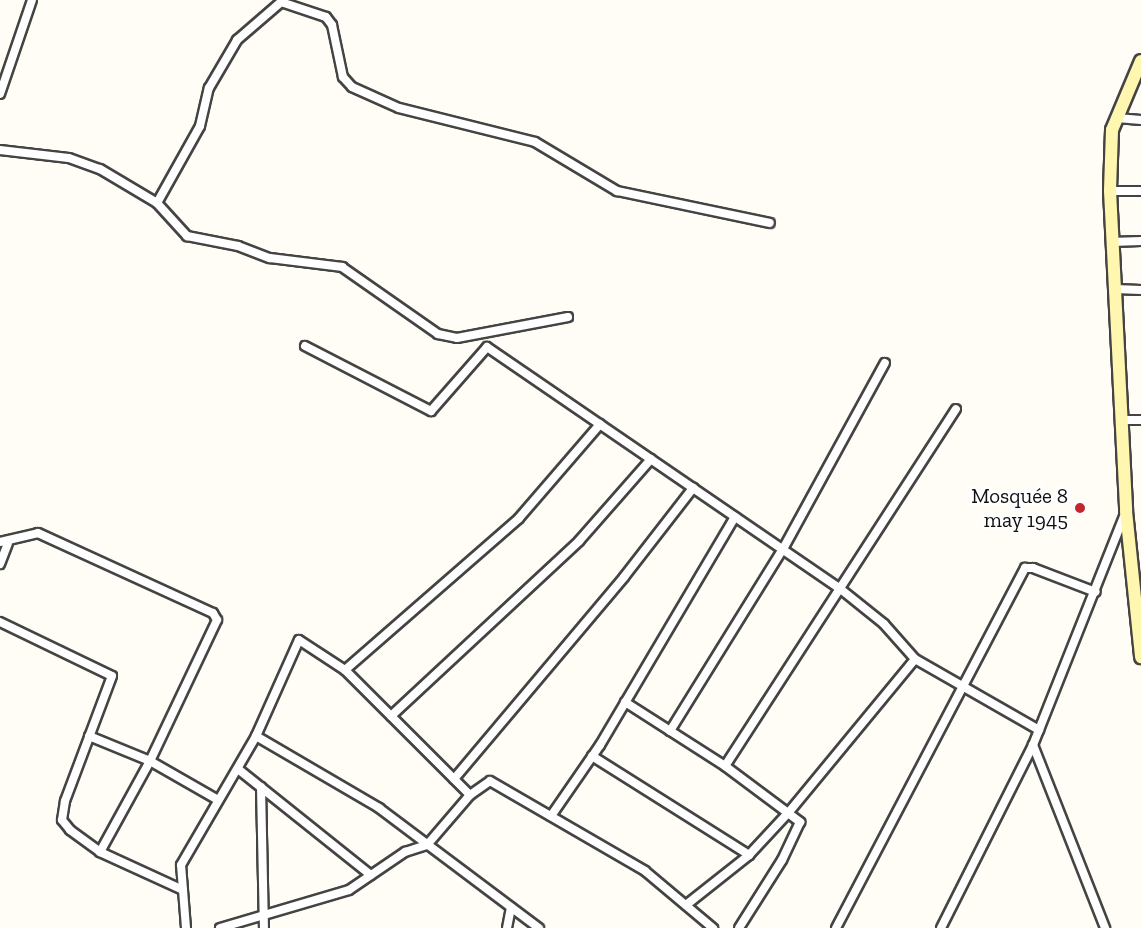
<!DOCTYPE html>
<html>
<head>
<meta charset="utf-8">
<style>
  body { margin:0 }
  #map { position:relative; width:1141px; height:928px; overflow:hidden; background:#fffdf5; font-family:"Zilla Slab",serif }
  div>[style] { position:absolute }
  .roads { filter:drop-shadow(2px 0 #444) drop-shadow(-2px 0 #444) drop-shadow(0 2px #444) drop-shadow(0 -2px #444) }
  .street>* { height:8px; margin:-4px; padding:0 4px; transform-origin:4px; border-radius:4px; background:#fff }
  .secondary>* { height:12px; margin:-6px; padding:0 6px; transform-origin:6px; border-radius:6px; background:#fff6b0 }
  .dots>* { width:16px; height:16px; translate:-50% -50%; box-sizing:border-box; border:3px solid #fff; border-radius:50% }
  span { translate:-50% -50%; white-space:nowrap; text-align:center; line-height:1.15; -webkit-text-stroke:6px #fff; paint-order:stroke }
  .poi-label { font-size:21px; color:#111 }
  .right { translate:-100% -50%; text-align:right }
</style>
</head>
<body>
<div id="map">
  <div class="roads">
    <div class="street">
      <i style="left:0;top:94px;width:99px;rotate:-71.2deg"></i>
      <i style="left:1117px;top:118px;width:24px;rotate:5deg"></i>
      <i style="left:0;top:150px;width:69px;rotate:6.6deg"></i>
      <i style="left:69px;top:158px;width:33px;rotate:20deg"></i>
      <i style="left:100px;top:169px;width:66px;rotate:30.8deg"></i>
      <i style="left:157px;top:203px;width:45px;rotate:47.7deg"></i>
      <i style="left:187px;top:236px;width:52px;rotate:11.1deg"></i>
      <i style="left:238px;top:246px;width:34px;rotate:21deg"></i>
      <i style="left:270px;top:258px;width:73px;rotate:7.1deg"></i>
      <i style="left:342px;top:267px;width:117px;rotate:34.9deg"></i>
      <i style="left:438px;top:334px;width:19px;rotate:12deg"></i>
      <i style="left:457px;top:338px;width:113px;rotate:-10.7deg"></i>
      <i style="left:1110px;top:191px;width:31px"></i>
      <i style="left:157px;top:203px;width:88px;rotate:-60.8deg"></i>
      <i style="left:200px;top:126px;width:39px;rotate:-77deg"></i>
      <i style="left:209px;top:88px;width:56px;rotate:-59.7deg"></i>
      <i style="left:237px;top:40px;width:58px;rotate:-40.8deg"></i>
      <i style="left:281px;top:2px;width:47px;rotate:18.4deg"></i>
      <i style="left:326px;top:17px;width:10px;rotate:53deg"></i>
      <i style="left:332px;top:25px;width:53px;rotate:78.1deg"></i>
      <i style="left:343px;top:77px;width:13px;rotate:48deg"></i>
      <i style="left:352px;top:87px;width:51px;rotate:24.1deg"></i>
      <i style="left:399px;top:108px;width:140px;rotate:14deg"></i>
      <i style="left:535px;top:142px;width:96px;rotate:30.9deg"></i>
      <i style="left:617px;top:191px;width:156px;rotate:11.8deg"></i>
      <i style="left:1111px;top:242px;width:30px;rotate:-2deg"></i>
      <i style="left:1115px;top:289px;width:26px;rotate:2deg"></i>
      <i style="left:305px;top:346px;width:142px;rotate:27.3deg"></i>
      <i style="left:431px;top:411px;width:85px;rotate:-48.8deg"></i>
      <i style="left:487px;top:347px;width:425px;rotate:34.4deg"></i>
      <i style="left:838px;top:587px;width:59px;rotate:38.8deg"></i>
      <i style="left:884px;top:624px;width:47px;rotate:48.5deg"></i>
      <i style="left:915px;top:659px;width:143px;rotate:29.8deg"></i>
      <i style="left:1124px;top:420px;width:17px"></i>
      <i style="left:0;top:542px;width:39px;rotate:-13deg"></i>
      <i style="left:38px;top:533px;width:192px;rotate:24.6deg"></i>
      <i style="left:213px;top:613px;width:8px;rotate:60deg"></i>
      <i style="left:217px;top:620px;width:156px;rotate:115.4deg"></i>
      <i style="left:150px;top:761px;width:104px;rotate:118.8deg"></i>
      <i style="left:0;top:564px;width:22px;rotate:-69deg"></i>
      <i style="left:0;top:622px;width:124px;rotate:25.7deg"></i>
      <i style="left:112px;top:676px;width:134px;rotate:110.6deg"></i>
      <i style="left:65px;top:801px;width:19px;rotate:99deg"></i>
      <i style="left:62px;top:820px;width:13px;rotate:51deg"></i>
      <i style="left:70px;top:830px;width:37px;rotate:36deg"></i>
      <i style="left:100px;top:852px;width:91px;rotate:24.6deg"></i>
      <i style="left:625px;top:702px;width:119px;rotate:32.6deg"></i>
      <i style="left:725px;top:766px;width:94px;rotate:36.7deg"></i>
      <i style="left:800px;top:822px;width:42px;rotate:115.3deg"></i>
      <i style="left:782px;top:860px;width:80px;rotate:122.3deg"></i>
      <i style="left:391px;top:716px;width:257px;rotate:-42.9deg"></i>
      <i style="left:579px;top:541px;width:109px;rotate:-48.7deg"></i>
      <i style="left:670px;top:731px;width:214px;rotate:-58.2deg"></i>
      <i style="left:783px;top:549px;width:212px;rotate:-61.3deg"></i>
      <i style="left:89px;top:736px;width:66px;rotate:22.3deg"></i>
      <i style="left:150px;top:761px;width:78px;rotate:29.8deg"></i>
      <i style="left:256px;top:736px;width:143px;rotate:30.3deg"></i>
      <i style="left:379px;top:808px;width:200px;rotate:36.9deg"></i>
      <i style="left:1033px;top:745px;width:197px;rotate:68.5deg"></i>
      <i style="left:592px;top:756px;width:186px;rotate:32.2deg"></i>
      <i style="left:725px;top:766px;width:425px;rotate:-57.1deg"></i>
      <i style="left:238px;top:769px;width:170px;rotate:38.6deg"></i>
      <i style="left:454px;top:779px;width:264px;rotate:-49.9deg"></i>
      <i style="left:624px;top:577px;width:113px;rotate:-52.2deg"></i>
      <i style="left:261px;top:787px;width:141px;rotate:88.8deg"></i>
      <i style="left:470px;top:795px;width:177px;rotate:-135deg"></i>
      <i style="left:345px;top:670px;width:231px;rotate:-41.1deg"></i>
      <i style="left:519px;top:518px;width:124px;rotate:-49.2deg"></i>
      <i style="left:551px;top:816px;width:86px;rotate:-55.4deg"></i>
      <i style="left:600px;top:745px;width:265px;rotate:-59.4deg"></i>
      <i style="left:686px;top:905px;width:80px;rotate:-38.4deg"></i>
      <i style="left:749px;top:855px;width:59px;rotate:-47.1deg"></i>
      <i style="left:789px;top:812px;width:198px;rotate:-50.5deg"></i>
      <i style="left:186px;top:928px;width:63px;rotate:-94.5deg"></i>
      <i style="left:181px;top:865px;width:149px;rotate:-59.8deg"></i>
      <i style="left:256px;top:736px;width:105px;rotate:-65.9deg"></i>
      <i style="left:299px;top:640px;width:55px;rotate:33.1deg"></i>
      <i style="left:220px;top:928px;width:134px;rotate:-16.4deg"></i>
      <i style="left:349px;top:890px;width:68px;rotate:-34.2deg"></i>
      <i style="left:405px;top:852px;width:23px;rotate:-18deg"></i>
      <i style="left:427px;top:845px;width:66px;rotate:-49.3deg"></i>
      <i style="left:470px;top:795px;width:24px;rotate:-35deg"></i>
      <i style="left:490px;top:781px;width:179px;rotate:30.1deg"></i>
      <i style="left:645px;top:871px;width:89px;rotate:40deg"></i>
      <i style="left:507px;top:928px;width:21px;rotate:-79deg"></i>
      <i style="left:836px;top:928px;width:407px;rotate:-62.3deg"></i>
      <i style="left:1025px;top:568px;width:8px"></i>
      <i style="left:1033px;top:568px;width:67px;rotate:20.9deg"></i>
      <i style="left:941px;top:928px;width:205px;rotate:-63.3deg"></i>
      <i style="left:1033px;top:745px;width:249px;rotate:-68.3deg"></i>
    </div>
    <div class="secondary">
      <i style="left:1141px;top:61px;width:75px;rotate:112.8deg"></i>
      <i style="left:1112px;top:130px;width:61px;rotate:91.9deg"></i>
      <i style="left:1110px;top:191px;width:320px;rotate:87.1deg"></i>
      <i style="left:1126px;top:511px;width:147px;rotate:84.1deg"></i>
    </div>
  </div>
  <div class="dots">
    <i style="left:1080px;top:508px;background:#c4262e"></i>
  </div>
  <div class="poi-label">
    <span class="right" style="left:1068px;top:508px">Mosquée 8<br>may 1945</span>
  </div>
</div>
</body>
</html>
